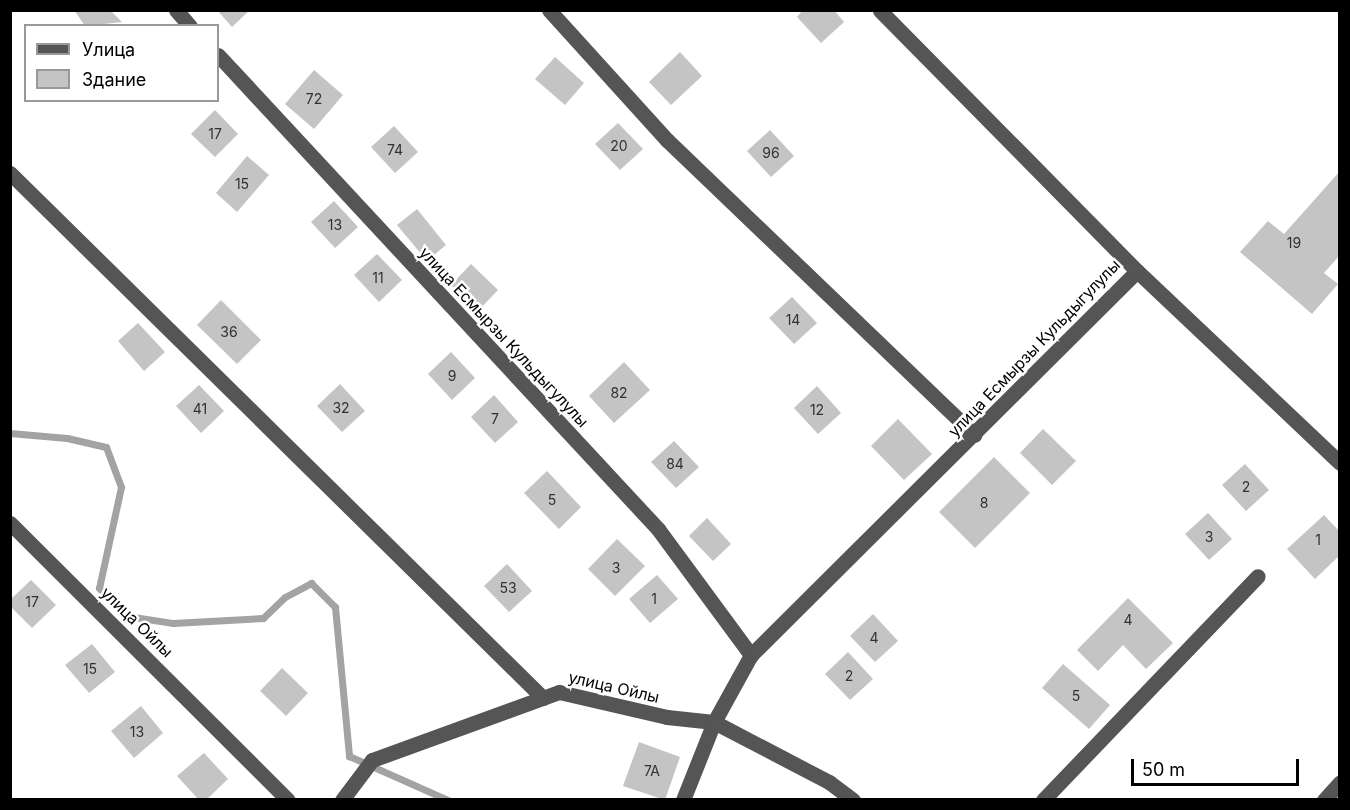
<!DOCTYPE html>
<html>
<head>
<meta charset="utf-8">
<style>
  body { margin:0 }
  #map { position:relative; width:1350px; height:810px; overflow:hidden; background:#fff; font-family:Inter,sans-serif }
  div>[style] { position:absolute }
  .stream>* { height:7px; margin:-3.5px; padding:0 3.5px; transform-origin:3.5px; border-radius:3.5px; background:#a3a3a3 }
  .building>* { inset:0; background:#c4c4c4 }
  .minor>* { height:15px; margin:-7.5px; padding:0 7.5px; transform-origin:7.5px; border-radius:7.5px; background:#555 }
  span { translate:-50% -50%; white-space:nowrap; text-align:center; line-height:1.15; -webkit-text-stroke:5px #fff; paint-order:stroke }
  .number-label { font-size:14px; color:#313131 }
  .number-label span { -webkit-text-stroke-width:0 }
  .street-label { font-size:16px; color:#000 }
  .frame { position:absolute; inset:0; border:12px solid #000; pointer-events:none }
  .legend { position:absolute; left:24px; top:24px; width:195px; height:78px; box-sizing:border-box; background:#fff; border:2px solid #999; margin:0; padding:8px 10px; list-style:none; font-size:18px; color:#000 }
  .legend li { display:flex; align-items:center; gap:12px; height:30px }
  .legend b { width:30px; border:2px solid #999 }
  .scale { position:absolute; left:1131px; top:759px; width:168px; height:27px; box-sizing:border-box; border:3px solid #000; border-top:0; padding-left:8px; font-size:18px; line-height:21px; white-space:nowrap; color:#000; -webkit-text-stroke:4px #fff; paint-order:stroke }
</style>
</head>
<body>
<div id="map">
  <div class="stream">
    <i style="left:10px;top:433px;width:57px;rotate:5deg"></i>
    <i style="left:67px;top:438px;width:40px;rotate:13deg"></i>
    <i style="left:106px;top:447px;width:43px;rotate:69.4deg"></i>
    <i style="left:121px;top:487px;width:103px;rotate:102.3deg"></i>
    <i style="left:99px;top:588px;width:40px;rotate:45deg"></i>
    <i style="left:127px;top:616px;width:47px;rotate:8.7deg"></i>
    <i style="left:173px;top:623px;width:90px;rotate:-3.2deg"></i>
    <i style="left:263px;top:618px;width:30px;rotate:-44deg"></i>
    <i style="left:285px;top:597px;width:30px;rotate:-28deg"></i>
    <i style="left:311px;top:583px;width:34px;rotate:45deg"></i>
    <i style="left:335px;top:607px;width:150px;rotate:84.6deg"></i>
    <i style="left:349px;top:756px;width:108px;rotate:24deg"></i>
  </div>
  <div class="building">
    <i style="clip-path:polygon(74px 10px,110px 10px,122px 22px,85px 26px)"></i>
    <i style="clip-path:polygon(217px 10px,250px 10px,232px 27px)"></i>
    <i style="clip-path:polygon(803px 10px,834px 10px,844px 22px,821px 43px,797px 17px)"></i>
    <i style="clip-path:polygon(680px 52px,702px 76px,671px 105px,649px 82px)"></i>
    <i style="clip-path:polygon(555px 57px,584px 83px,565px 105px,535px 79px)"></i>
    <i style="clip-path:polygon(314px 70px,343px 95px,314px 129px,285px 104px)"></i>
    <i style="clip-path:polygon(215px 110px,238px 134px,215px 157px,191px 134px)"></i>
    <i style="clip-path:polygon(618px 123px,643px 149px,620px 170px,595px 144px)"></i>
    <i style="clip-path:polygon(394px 126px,418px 152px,395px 173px,371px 147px)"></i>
    <i style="clip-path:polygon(770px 130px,794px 156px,771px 177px,747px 151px)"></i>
    <i style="clip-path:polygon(247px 156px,269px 175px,237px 212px,216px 193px)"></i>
    <i style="clip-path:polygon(1340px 171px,1340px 255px,1324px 273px,1338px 284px,1312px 314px,1240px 252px,1268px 221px,1284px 234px)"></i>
    <i style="clip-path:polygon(334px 201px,358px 227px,335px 248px,311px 222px)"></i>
    <i style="clip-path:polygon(417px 209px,446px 245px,427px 261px,397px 225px)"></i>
    <i style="clip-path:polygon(377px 254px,402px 280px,379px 302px,354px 275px)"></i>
    <i style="clip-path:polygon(471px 264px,498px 290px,478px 311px,451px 285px)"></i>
    <i style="clip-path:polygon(792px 297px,817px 323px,794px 344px,769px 318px)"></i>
    <i style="clip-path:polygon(221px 300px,261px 340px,237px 364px,197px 325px)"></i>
    <i style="clip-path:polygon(138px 323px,165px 352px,144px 371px,118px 341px)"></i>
    <i style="clip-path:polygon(451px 352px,475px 378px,452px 400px,428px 374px)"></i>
    <i style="clip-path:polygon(624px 362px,650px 390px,614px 423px,589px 396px)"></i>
    <i style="clip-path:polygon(340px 384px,365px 411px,342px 432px,317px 406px)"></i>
    <i style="clip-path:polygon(199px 385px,224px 411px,201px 433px,176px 406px)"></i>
    <i style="clip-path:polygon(817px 386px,841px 413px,818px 434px,794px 408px)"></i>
    <i style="clip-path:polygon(494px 395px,518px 422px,495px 443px,471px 417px)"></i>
    <i style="clip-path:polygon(898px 419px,932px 454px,904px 480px,871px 446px)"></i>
    <i style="clip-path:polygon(1043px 429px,1076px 461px,1052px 485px,1020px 453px)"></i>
    <i style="clip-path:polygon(674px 441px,699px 467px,676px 488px,651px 462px)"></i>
    <i style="clip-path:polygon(994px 457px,1030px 493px,975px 548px,939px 512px)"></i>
    <i style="clip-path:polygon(1245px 464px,1269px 490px,1246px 511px,1222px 485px)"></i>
    <i style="clip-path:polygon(547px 471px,581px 507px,559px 529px,524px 493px)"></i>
    <i style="clip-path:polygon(1208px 513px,1232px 539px,1209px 560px,1185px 534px)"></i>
    <i style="clip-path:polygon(1324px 515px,1340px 532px,1340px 555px,1315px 579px,1287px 549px)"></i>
    <i style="clip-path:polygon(707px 518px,731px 544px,713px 561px,689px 536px)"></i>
    <i style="clip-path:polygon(617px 539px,645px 566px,615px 596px,588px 569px)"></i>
    <i style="clip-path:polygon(507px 564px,532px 591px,509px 612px,484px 586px)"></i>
    <i style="clip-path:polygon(657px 575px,678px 599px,650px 623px,629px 599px)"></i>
    <i style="clip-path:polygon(31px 580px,56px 605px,32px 628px,10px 606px,10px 600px)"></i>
    <i style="clip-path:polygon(1128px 598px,1173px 643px,1146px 669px,1123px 645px,1098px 671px,1077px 650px)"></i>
    <i style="clip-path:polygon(873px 614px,898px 641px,875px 662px,850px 636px)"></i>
    <i style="clip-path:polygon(92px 644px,115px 672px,89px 693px,65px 665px)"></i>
    <i style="clip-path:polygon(848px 652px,873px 679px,850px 700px,825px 674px)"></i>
    <i style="clip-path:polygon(1063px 664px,1110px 705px,1089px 729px,1042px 688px)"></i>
    <i style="clip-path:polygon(282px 668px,308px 693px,286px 716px,260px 691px)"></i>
    <i style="clip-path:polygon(141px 706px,163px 733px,134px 758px,111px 731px)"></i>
    <i style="clip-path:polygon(639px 742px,680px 757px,665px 800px,623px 786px)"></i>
    <i style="clip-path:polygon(204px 753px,228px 779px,206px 800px,199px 800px,177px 776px)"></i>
  </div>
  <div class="minor">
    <i style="left:176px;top:10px;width:21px;rotate:49deg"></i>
    <i style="left:549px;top:10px;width:176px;rotate:47.8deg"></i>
    <i style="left:667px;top:140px;width:426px;rotate:43.8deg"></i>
    <i style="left:218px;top:55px;width:647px;rotate:47.13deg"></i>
    <i style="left:658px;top:529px;width:157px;rotate:53.6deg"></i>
    <i style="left:751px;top:655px;width:77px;rotate:118.9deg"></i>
    <i style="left:714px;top:722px;width:84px;rotate:111.7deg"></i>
    <i style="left:10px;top:173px;width:748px;rotate:44.57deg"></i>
    <i style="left:1137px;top:271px;width:279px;rotate:43.4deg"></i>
    <i style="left:10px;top:523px;width:392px;rotate:44.9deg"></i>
    <i style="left:751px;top:655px;width:544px;rotate:-44.85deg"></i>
    <i style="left:1137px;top:271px;width:366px;rotate:-134.6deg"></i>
    <i style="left:342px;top:800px;width:50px;rotate:-53.1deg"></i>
    <i style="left:372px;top:760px;width:199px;rotate:-20deg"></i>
    <i style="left:559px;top:692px;width:111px;rotate:13deg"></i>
    <i style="left:667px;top:717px;width:47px;rotate:6.1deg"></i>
    <i style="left:714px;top:722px;width:130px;rotate:27.6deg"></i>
    <i style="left:829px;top:782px;width:30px;rotate:37deg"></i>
    <i style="left:1043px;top:800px;width:310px;rotate:-46.2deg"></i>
    <i style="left:1324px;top:800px;width:24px;rotate:-48deg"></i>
  </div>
  <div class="number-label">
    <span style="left:314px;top:99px">72</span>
    <span style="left:215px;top:134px">17</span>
    <span style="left:619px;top:146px">20</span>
    <span style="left:395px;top:150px">74</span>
    <span style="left:771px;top:153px">96</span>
    <span style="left:242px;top:184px">15</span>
    <span style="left:335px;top:225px">13</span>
    <span style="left:1294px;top:243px">19</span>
    <span style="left:378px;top:278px">11</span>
    <span style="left:793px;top:320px">14</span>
    <span style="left:229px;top:332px">36</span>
    <span style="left:452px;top:376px">9</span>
    <span style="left:619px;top:393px">82</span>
    <span style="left:341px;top:408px">32</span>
    <span style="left:200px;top:409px">41</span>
    <span style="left:817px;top:410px">12</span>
    <span style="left:495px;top:419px">7</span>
    <span style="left:675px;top:464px">84</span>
    <span style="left:1246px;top:487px">2</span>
    <span style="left:552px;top:500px">5</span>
    <span style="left:984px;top:503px">8</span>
    <span style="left:1209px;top:537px">3</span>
    <span style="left:1318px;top:540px">1</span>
    <span style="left:616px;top:568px">3</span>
    <span style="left:508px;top:588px">53</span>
    <span style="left:654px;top:599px">1</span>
    <span style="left:32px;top:602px">17</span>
    <span style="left:1128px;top:620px">4</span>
    <span style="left:874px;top:638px">4</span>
    <span style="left:90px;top:669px">15</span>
    <span style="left:849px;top:676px">2</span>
    <span style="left:1076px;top:696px">5</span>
    <span style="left:137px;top:732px">13</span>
    <span style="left:652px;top:771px">7А</span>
  </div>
  <div class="street-label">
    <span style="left:504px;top:337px;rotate:47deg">улица Есмырзы Кульдыгулулы</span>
    <span style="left:1034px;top:348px;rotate:-46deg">улица Есмырзы Кульдыгулулы</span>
    <span style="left:137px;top:622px;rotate:44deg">улица Ойлы</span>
    <span style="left:614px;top:687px;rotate:13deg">улица Ойлы</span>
  </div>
  <div class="frame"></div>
  <ul class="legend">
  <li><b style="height:8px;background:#555"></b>Улица</li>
  <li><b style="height:16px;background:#c4c4c4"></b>Здание</li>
  </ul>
  <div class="scale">50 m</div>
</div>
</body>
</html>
